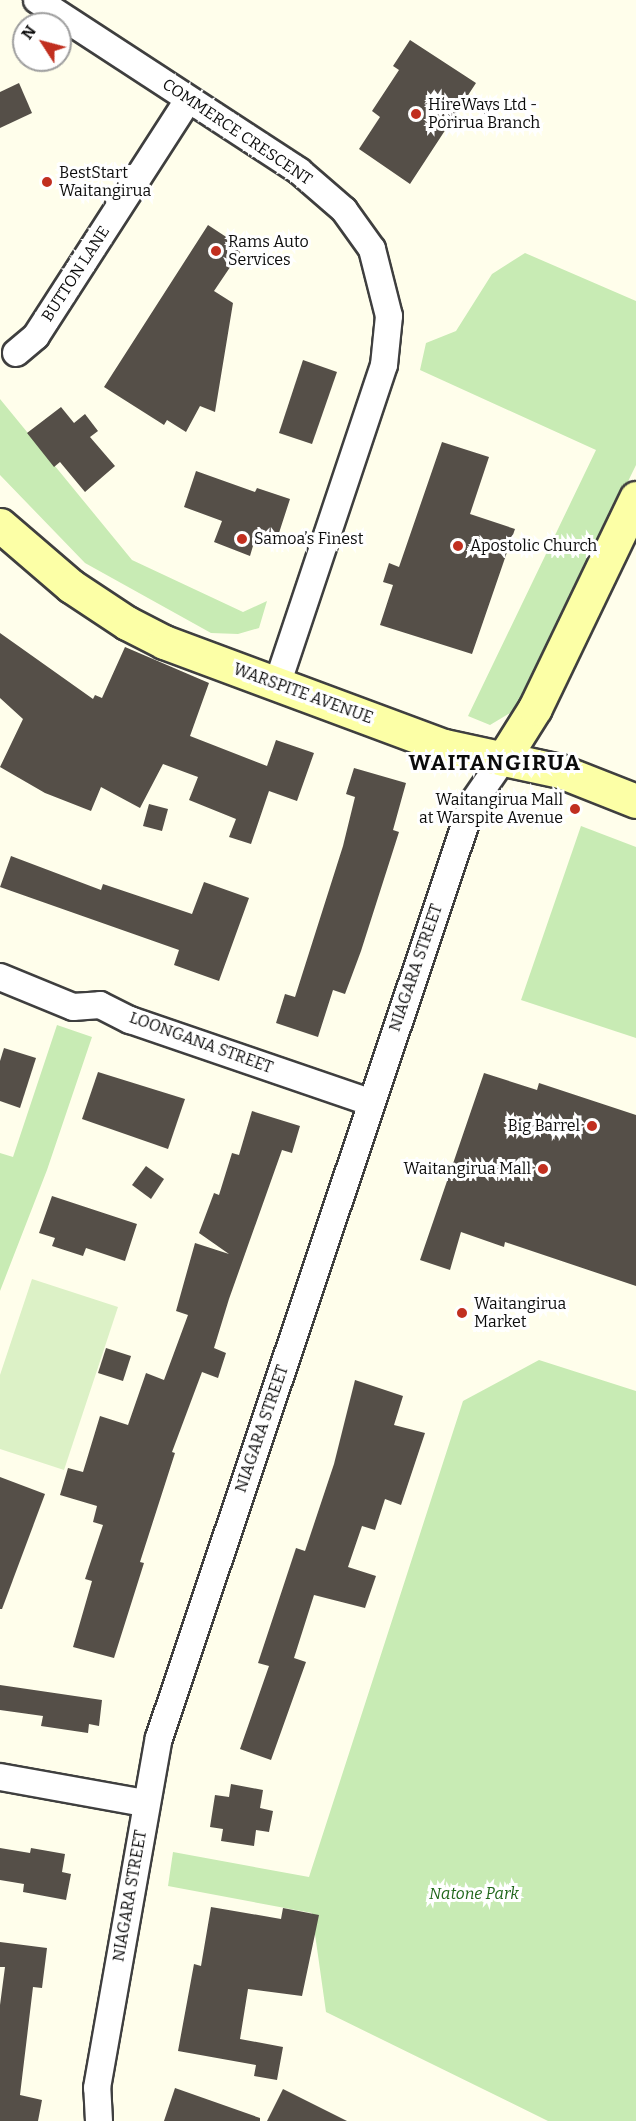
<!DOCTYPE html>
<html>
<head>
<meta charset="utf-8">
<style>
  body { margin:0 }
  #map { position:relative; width:636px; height:2121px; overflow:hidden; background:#fffeeb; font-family:Bitter,serif }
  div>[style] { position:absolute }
  .green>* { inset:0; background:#c8ebb4 }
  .pitch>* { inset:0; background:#dcf1c6 }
  .building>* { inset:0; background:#554f48 }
  .roads { filter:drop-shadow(2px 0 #3f3f3f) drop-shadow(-2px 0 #3f3f3f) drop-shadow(0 2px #3f3f3f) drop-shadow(0 -2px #3f3f3f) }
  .minor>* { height:26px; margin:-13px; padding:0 13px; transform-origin:13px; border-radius:13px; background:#fff }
  .secondary>* { height:33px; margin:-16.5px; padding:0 16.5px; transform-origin:16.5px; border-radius:16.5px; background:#fcffa6 }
  .dots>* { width:16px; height:16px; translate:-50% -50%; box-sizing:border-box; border:3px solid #fff; border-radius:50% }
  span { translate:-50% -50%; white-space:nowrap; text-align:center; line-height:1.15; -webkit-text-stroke:6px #fff; paint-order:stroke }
  .poi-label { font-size:16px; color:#0c0c0c }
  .left { translate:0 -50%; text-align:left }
  .right { translate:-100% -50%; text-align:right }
  .street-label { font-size:16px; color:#0c0c0c }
  .park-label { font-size:16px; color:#1f661a; font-style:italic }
  .district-label { font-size:22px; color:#0c0c0c; font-weight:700; letter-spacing:1.5px }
  .north { position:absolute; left:12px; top:12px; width:60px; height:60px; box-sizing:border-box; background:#fff; border:2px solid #9e9e9e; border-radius:50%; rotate:306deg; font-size:16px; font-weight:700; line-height:24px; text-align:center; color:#0c0c0c }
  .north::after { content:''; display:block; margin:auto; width:21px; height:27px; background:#c12f1f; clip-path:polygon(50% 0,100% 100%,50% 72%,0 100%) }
</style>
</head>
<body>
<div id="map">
  <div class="green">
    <i style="clip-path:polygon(525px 253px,636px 301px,636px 465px,525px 693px,510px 713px,490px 725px,468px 716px,596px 450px,420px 370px,426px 343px,456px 331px,492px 274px)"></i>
    <i style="clip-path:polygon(0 399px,132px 560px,243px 612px,267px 601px,259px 628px,238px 634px,211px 633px,85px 563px,0 475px)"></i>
    <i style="clip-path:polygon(581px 826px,636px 847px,636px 1038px,521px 1000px)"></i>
    <i style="clip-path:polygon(57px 1025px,92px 1037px,47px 1170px,0 1291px,0 1153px,13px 1157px)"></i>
    <i style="clip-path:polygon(539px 1360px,636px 1391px,636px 2121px,548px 2121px,326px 2012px,312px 1913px,168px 1886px,173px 1852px,309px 1877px,463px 1401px)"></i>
  </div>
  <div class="pitch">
    <i style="clip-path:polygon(32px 1279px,118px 1307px,64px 1470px,0 1449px,0 1375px)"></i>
  </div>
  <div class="building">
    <i style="clip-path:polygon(410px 40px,476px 83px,410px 184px,359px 149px,380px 117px,372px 111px,399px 70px,393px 66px)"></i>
    <i style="clip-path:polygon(19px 83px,32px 113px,0 128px,0 92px)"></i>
    <i style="clip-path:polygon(208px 225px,243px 248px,214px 291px,233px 303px,215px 412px,200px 406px,186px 432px,167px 420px,164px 425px,104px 387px)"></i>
    <i style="clip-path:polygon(303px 360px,337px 372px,312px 444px,279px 433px)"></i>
    <i style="clip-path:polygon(61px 407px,74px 423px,85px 414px,98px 431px,90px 437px,115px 466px,85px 492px,60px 462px,54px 467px,27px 433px)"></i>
    <i style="clip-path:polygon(442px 442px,489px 457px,470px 514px,515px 529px,472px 654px,380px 625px,393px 585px,383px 582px,389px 563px,399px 567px)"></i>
    <i style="clip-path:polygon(196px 471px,255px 492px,257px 488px,290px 499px,278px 536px,258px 529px,250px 556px,214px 542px,222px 521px,184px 507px)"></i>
    <i style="clip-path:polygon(0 633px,93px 699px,95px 695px,102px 698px,125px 647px,209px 683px,190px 736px,267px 766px,276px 740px,314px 753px,297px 801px,269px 791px,251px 844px,229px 837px,236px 819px,189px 800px,198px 777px,163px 764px,140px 808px,101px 787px,91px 811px,45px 793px,0 767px,23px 719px,0 698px)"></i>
    <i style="clip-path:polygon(354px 768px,406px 783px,393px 830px,399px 832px,361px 951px,345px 994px,333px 990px,318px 1037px,276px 1023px,285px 994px,295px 997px,343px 846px,355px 797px,346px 794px)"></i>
    <i style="clip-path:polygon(149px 804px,168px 809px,162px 831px,143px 826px)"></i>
    <i style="clip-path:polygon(11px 856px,101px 890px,103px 884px,192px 914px,204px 882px,249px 898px,219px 981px,174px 965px,179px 950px,0 887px)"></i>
    <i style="clip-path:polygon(4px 1048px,36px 1058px,20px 1108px,0 1101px,0 1061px)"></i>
    <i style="clip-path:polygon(98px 1072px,185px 1099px,168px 1149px,82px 1119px)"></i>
    <i style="clip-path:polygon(484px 1073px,537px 1090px,539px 1083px,636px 1115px,636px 1286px,505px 1242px,504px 1247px,461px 1232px,450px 1270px,420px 1260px)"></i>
    <i style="clip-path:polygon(252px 1111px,300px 1126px,292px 1153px,282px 1150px,229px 1299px,214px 1348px,226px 1353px,218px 1378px,202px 1372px,172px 1452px,175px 1453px,140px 1562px,144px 1563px,114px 1658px,73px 1647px,92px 1581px,85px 1579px,103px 1525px,93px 1522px,97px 1506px,60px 1495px,68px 1468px,83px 1472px,100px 1416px,128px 1425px,146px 1373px,164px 1380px,188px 1315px,176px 1311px,195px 1243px,229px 1254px,199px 1233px,214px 1193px,219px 1195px,232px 1153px,239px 1155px)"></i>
    <i style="clip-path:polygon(146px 1166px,164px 1179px,151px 1199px,132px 1185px)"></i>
    <i style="clip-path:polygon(52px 1196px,137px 1224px,125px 1261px,86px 1248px,83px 1256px,52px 1246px,55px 1238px,39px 1233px)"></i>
    <i style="clip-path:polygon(106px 1348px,131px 1356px,123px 1381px,98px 1373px)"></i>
    <i style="clip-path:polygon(355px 1380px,403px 1396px,394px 1425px,425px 1433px,401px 1505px,385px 1499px,375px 1530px,362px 1526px,348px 1567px,376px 1576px,365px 1608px,314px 1595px,294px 1658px,306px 1662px,271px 1760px,240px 1749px,269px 1666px,258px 1663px,296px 1548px,305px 1551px,334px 1464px)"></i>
    <i style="clip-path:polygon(0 1477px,45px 1494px,2px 1609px,0 1609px)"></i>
    <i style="clip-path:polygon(0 1685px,102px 1700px,99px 1726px,89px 1724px,88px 1733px,41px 1726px,43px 1716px,0 1710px)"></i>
    <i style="clip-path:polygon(231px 1784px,263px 1790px,260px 1808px,273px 1811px,269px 1832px,256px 1830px,254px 1846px,221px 1841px,223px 1829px,210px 1827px,215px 1795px,229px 1797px)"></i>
    <i style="clip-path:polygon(0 1848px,30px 1853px,31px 1848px,65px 1854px,62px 1872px,71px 1874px,66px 1900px,23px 1892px,24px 1884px,0 1880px)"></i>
    <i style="clip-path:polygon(211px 1907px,281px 1919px,283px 1908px,319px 1915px,302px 1996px,248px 1989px,240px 2039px,283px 2047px,277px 2080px,254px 2076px,256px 2065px,178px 2051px,194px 1964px,201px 1966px)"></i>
    <i style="clip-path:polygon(0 1942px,47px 1948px,42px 1988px,33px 1987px,20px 2095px,42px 2100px,38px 2121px,0 2121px,0 2005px,5px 1967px,0 1967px)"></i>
    <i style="clip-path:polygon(175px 2088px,260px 2118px,260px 2121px,164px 2121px)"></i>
    <i style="clip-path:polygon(283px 2089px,347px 2121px,267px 2121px)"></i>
  </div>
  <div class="roads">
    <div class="minor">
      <i style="left:37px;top:0;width:313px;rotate:33.1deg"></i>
      <i style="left:299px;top:171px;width:60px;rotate:40.9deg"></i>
      <i style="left:344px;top:210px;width:48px;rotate:54.3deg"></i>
      <i style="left:372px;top:249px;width:69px;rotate:75.8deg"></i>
      <i style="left:389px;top:316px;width:49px;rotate:95.8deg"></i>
      <i style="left:384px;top:365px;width:336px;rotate:108.5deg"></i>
      <i style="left:16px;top:353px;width:26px;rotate:-40deg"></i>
      <i style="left:36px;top:336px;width:281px;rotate:-57.2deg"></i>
      <i style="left:0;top:977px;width:79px;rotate:22.3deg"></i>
      <i style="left:73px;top:1007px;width:27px;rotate:-4deg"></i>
      <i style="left:100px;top:1005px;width:34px;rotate:27deg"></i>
      <i style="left:130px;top:1020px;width:254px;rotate:18.9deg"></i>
      <i style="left:0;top:1777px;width:147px;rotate:10.2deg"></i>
      <i style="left:99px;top:2121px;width:33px;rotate:-93deg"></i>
      <i style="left:97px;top:2088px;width:355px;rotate:-80deg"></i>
      <i style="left:159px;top:1738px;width:985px;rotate:-71.47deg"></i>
      <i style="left:472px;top:804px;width:55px;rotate:-55.4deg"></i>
    </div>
    <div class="secondary">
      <i style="left:0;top:525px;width:94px;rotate:40.7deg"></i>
      <i style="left:71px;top:586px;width:67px;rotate:33.5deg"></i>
      <i style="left:127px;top:623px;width:42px;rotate:27.2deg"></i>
      <i style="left:164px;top:642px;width:299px;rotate:20.4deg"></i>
      <i style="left:444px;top:746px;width:119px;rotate:12.2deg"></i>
      <i style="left:560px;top:771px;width:82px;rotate:21.5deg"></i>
      <i style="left:503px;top:759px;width:60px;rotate:-57.9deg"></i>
      <i style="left:535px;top:708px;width:233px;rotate:-64.3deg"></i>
    </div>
  </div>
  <div class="dots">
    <i style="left:416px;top:114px;background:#c12f1f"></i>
    <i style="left:47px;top:182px;background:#c12f1f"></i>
    <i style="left:216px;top:251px;background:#c12f1f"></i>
    <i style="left:242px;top:539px;background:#c12f1f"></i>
    <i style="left:458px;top:546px;background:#c12f1f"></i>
    <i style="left:575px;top:809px;background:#c12f1f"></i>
    <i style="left:592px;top:1126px;background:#c12f1f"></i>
    <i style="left:543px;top:1169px;background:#c12f1f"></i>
    <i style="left:462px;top:1313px;background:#c12f1f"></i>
  </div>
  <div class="poi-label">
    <span class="left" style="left:428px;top:114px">HireWays Ltd -<br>Porirua Branch</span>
    <span class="left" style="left:59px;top:182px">BestStart<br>Waitangirua</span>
    <span class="left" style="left:228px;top:251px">Rams Auto<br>Services</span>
    <span class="left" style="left:254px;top:539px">Samoa’s Finest</span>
    <span class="left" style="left:470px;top:546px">Apostolic Church</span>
    <span class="right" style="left:563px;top:809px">Waitangirua Mall<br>at Warspite Avenue</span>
    <span class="right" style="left:580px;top:1126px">Big Barrel</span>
    <span class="right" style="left:531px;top:1169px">Waitangirua Mall</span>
    <span class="left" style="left:474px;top:1313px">Waitangirua<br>Market</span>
  </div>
  <div class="street-label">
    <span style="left:237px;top:132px;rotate:34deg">COMMERCE CRESCENT</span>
    <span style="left:76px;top:274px;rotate:-57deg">BUTTON LANE</span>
    <span style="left:303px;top:694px;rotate:20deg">WARSPITE AVENUE</span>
    <span style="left:416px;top:968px;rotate:-71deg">NIAGARA STREET</span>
    <span style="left:201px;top:1043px;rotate:20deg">LOONGANA STREET</span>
    <span style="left:262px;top:1429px;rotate:-71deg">NIAGARA STREET</span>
    <span style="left:130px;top:1896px;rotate:-80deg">NIAGARA STREET</span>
  </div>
  <div class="park-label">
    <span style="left:474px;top:1894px">Natone Park</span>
  </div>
  <div class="district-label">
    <span style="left:495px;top:763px">WAITANGIRUA</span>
  </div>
  <div class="north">N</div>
</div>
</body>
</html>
